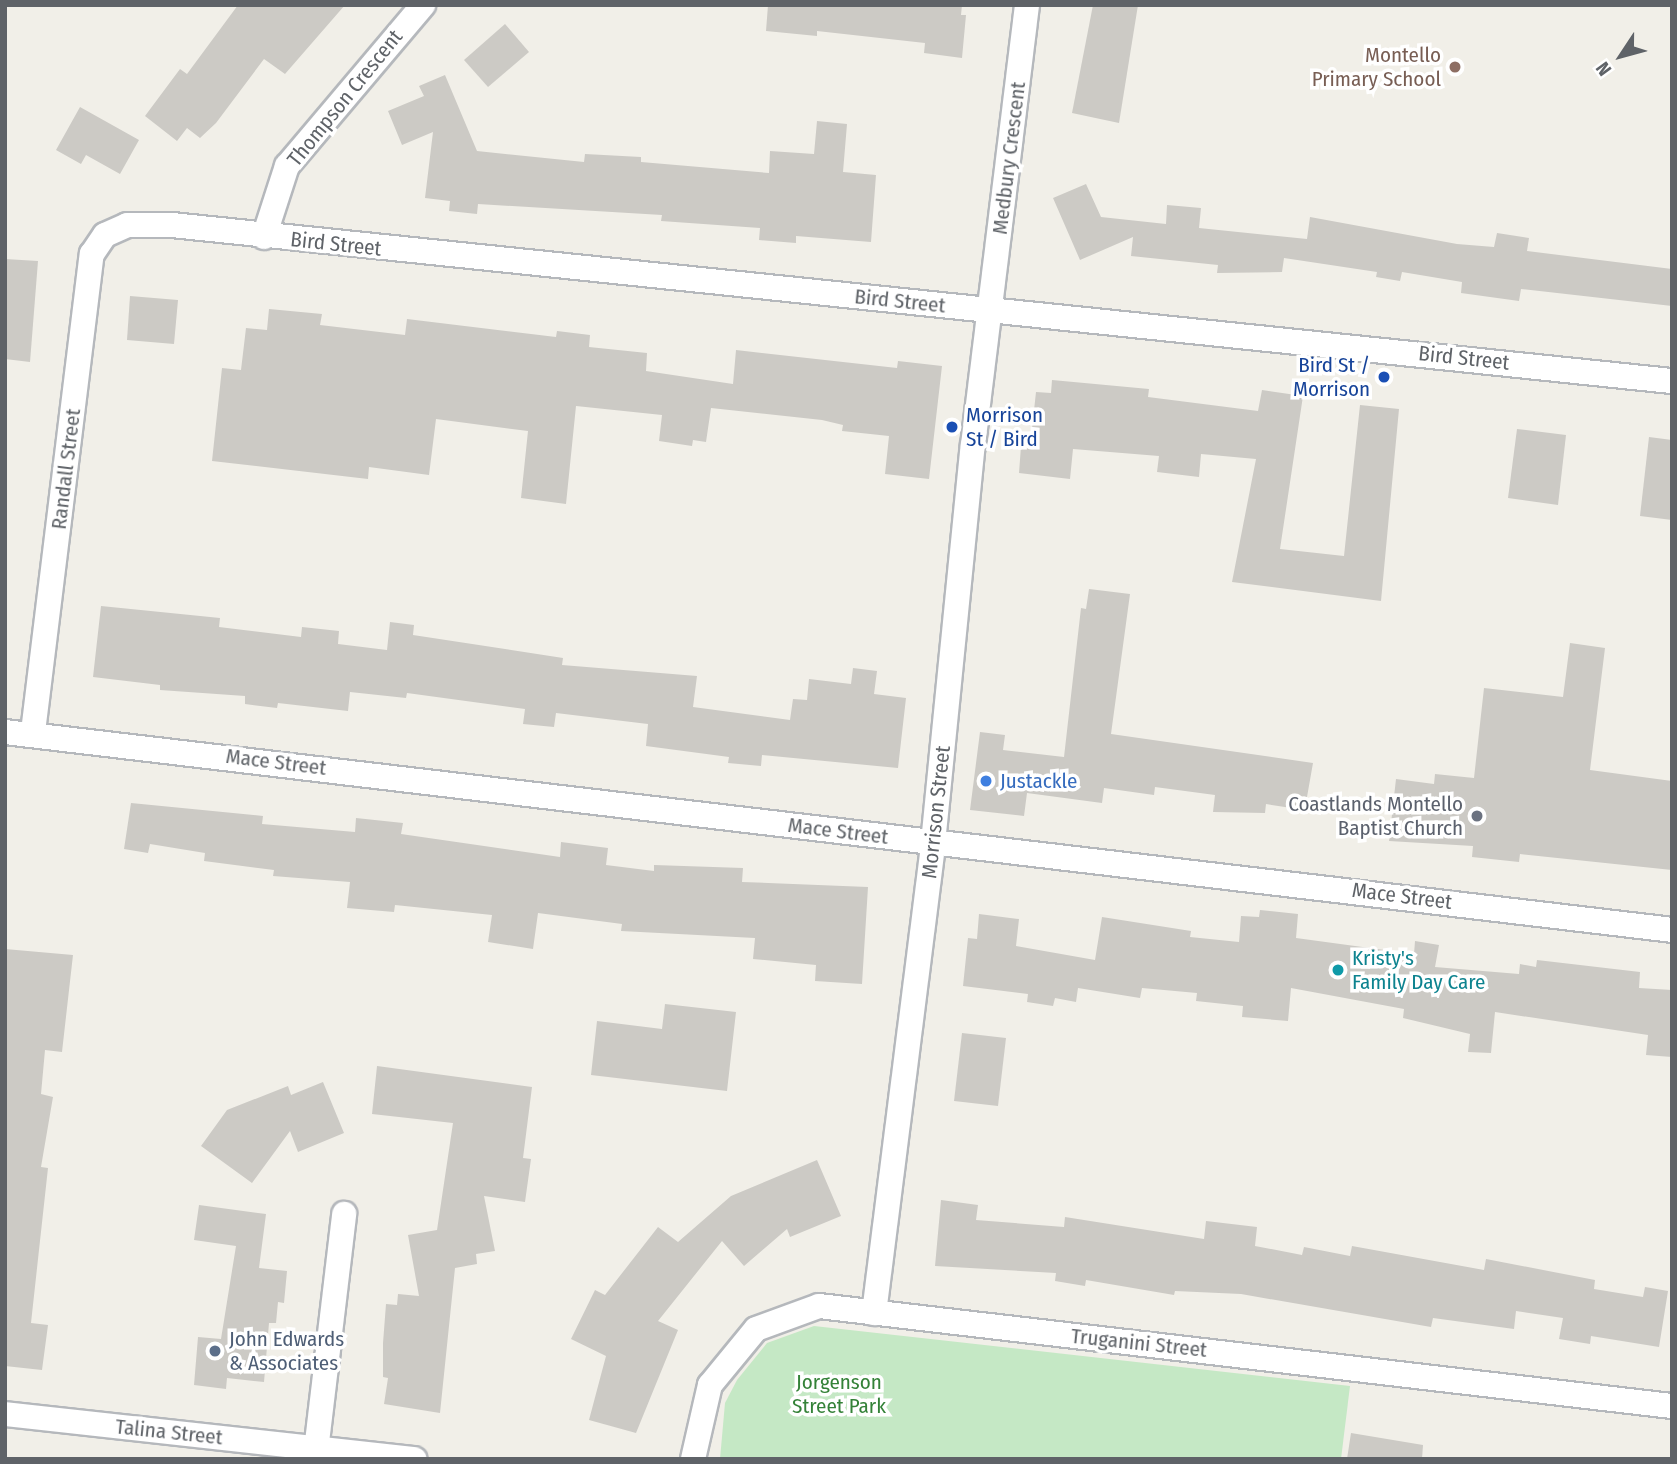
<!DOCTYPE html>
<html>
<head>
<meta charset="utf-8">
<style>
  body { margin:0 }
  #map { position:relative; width:1677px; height:1464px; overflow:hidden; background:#f1efe8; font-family:"Fira Sans Condensed",sans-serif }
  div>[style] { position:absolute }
  .green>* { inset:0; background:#c5e8c5 }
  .building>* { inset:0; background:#cccac5 }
  .roads { filter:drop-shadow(2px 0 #b5b8bc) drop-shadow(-2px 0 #b5b8bc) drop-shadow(0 2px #b5b8bc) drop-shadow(0 -2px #b5b8bc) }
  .street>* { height:24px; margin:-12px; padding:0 12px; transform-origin:12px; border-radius:12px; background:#fff }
  .dots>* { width:19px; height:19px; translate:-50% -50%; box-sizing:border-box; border:4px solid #fff; border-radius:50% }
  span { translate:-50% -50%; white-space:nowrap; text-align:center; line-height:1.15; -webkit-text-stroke:7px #fff; paint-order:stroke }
  .education-label { font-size:21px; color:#785e54 }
  .right { translate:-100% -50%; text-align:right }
  .street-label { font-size:21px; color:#5f6368 }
  .transit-label { font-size:21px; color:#164399 }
  .left { translate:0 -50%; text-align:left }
  .shop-label { font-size:21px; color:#366cbe }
  .worship-label { font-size:21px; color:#5b616d }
  .culture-label { font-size:21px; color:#0d838f }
  .service-label { font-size:21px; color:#4e5e75 }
  .park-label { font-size:21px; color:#348238 }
  .frame { position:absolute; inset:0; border:7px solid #5f6368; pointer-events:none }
  .north { position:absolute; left:1586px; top:21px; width:70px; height:70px; -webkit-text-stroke:5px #fff; paint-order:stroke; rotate:234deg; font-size:19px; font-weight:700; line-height:28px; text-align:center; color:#5f6368 }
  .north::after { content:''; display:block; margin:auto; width:24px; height:32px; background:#5f6368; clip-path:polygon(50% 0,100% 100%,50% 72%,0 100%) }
</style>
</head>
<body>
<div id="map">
  <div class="green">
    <i style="clip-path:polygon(814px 1326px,1350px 1386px,1341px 1459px,720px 1459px,725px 1403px,737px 1380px,767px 1343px)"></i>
  </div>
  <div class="building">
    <i style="clip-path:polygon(238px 5px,345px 5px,285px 74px,264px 59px,216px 123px,200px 138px,187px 128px,177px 141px,145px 116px,180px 69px,187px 74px)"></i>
    <i style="clip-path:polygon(768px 5px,962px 5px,961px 15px,966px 15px,962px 58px,924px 53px,925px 43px,817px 31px,817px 36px,766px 31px)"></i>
    <i style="clip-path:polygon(1093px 5px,1138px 5px,1119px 123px,1072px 113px)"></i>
    <i style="clip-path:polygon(505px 24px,529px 52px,488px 87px,464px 60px)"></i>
    <i style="clip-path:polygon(445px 75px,477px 151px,584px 162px,585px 154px,641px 157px,641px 162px,769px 173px,770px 151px,814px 154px,817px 121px,847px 124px,843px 172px,876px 175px,871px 242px,796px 236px,796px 243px,759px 240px,760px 228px,661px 221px,662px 215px,478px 204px,477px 214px,449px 211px,450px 201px,425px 198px,433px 132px,402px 145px,388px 111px,424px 96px,419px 86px)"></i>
    <i style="clip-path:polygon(80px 107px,139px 140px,120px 174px,86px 155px,81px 164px,56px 150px)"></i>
    <i style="clip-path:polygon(1086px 184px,1101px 217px,1166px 224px,1167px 205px,1201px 208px,1199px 228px,1307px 239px,1310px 217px,1457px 244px,1494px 247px,1497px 233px,1529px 238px,1527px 251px,1672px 269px,1672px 306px,1521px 289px,1519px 301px,1461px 293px,1462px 282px,1402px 272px,1400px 281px,1376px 277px,1377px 272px,1284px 258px,1282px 272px,1217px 273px,1218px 265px,1131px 256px,1133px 237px,1080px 260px,1053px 198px)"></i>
    <i style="clip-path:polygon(5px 259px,38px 261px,30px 362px,5px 359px)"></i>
    <i style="clip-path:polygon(130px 296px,178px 300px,174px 344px,127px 340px)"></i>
    <i style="clip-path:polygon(269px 309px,322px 314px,320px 325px,405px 335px,407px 319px,556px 337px,557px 331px,590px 335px,589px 347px,647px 353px,646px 371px,733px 384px,736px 350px,897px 368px,898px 361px,942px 366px,929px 479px,885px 474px,889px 436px,842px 431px,843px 425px,822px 420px,711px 408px,706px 442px,693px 440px,692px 446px,659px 441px,662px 415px,576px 406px,566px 504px,521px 498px,528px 431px,436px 419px,429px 475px,369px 467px,368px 479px,212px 461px,222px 368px,241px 370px,246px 328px,267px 330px)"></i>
    <i style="clip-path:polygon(1052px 380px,1149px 389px,1148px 397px,1258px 411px,1262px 390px,1303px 396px,1280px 549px,1344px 556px,1360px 405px,1399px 409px,1381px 601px,1232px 582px,1256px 459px,1201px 454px,1199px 477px,1157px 472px,1159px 456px,1073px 449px,1070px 479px,1019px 473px,1021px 446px,1030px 447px,1036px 392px,1051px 393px)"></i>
    <i style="clip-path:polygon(1517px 429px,1566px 435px,1558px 505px,1508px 498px)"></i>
    <i style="clip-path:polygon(1649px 437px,1672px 440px,1672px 520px,1640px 516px)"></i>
    <i style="clip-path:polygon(1089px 589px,1130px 594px,1111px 734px,1313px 763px,1307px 797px,1300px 796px,1298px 809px,1266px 804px,1265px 813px,1213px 812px,1215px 795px,1155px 787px,1154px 795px,1104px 788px,1102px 803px,1027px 793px,1024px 816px,970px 810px,980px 732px,1005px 735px,1003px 750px,1064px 757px,1081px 608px,1086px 609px)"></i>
    <i style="clip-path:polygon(101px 606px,220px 618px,219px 627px,301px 637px,302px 627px,339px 631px,338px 644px,387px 650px,390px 622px,414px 625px,413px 635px,563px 658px,562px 665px,697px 676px,693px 707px,790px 720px,793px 699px,807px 700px,809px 679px,851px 684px,853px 668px,877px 671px,874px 694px,906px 698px,898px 768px,762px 755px,761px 766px,728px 763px,729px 757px,646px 746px,648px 724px,556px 713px,554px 727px,523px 724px,525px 709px,407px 693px,406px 698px,350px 692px,348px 711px,278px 703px,277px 708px,245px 704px,245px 696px,160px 690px,160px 685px,93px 677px)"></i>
    <i style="clip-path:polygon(1570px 643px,1605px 648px,1590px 770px,1672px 781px,1672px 870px,1520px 854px,1519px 862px,1472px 857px,1473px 846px,1389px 841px,1396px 779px,1434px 784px,1435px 774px,1474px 778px,1484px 688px,1563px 697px)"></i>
    <i style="clip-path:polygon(131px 803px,263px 816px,262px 824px,355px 832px,356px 818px,403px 823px,401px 834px,560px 857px,561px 842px,608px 848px,606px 865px,654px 871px,654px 865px,743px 868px,742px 882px,868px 887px,862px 984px,815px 981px,816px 965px,753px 959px,755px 938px,621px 931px,622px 924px,538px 913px,533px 949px,488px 942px,492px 915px,395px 905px,394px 912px,347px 908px,350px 882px,273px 876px,274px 870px,204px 861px,205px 853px,150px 844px,148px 853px,124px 849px)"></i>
    <i style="clip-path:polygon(1260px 910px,1298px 914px,1296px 938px,1414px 954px,1415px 941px,1439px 945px,1435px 967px,1519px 974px,1520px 964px,1536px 967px,1537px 960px,1640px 972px,1639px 988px,1672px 990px,1672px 1057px,1646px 1055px,1648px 1035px,1495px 1012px,1491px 1053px,1468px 1052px,1470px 1034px,1403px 1018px,1404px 1009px,1291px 988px,1288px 1021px,1242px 1017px,1243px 1006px,1196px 1001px,1197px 993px,1142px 988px,1140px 998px,1078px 988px,1076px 1002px,1055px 998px,1053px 1006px,1027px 1002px,1028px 994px,963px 986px,968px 938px,977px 939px,979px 914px,1019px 919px,1016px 946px,1095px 960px,1102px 917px,1191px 931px,1190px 937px,1239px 942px,1241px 916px,1259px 917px)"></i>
    <i style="clip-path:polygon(5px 949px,73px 955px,62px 1052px,45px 1050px,41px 1094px,53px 1097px,41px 1167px,48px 1168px,31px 1323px,48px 1325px,42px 1370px,5px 1366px)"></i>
    <i style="clip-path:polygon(665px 1004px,736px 1012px,727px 1091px,591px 1075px,597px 1021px,662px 1029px)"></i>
    <i style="clip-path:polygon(962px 1033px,1006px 1038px,998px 1106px,954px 1101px)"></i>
    <i style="clip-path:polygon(377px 1066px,532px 1087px,523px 1158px,531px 1159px,525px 1202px,484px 1196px,495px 1251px,476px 1254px,477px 1264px,455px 1268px,440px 1413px,384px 1404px,388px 1378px,383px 1377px,383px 1343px,386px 1304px,397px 1305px,398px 1294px,419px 1296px,408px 1235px,437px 1230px,453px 1123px,372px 1114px)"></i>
    <i style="clip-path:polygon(323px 1082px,344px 1133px,298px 1152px,290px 1131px,252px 1183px,201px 1146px,227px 1110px,288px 1086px,291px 1095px)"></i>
    <i style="clip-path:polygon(817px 1160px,841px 1216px,790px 1237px,787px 1229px,744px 1266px,722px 1241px,658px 1321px,678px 1330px,636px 1433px,589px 1420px,606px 1356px,571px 1339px,595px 1290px,605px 1295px,658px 1227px,678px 1242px,731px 1196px)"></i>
    <i style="clip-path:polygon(941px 1200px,978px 1205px,976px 1220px,1064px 1227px,1065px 1217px,1204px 1239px,1206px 1221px,1257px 1227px,1255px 1246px,1302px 1255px,1304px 1247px,1350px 1256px,1352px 1246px,1484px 1270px,1486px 1259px,1595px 1280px,1594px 1289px,1643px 1297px,1645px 1287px,1668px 1291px,1659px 1347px,1591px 1336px,1590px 1344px,1559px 1339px,1563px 1318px,1516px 1311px,1514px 1329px,1433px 1318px,1431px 1327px,1241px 1294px,1175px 1291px,1174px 1295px,1086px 1280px,1085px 1286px,1055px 1281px,1056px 1273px,935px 1266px)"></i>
    <i style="clip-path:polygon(199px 1205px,266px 1214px,259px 1268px,287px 1271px,284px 1303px,278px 1302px,276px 1323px,269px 1323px,264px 1382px,227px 1378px,226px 1389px,194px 1385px,198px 1337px,221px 1339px,236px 1246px,194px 1240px)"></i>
    <i style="clip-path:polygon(1351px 1433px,1423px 1445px,1422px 1459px,1347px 1459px)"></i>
  </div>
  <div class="roads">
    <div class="street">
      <i style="left:264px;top:237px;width:75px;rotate:-72.1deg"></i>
      <i style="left:287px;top:166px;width:211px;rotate:-49.8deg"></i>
      <i style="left:5px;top:732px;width:1679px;rotate:6.77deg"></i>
      <i style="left:33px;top:732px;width:482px;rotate:-83deg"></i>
      <i style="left:92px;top:254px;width:23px;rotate:-56deg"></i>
      <i style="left:105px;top:235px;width:24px;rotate:-24deg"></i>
      <i style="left:127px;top:225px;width:45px"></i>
      <i style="left:172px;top:225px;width:1508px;rotate:5.94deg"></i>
      <i style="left:874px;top:1313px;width:474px;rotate:-82.8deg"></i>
      <i style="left:933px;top:843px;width:400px;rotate:-84.3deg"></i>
      <i style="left:973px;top:445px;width:443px;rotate:-83deg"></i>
      <i style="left:5px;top:1414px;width:412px;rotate:6.3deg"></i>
      <i style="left:315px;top:1459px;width:247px;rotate:-83.2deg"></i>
      <i style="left:693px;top:1459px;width:76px;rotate:-77.1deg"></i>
      <i style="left:710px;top:1385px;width:72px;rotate:-50.6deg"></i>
      <i style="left:756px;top:1329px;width:67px;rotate:-20.1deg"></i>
      <i style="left:819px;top:1306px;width:859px;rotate:6.69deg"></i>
    </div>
  </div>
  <div class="dots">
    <i style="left:1455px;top:67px;background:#8d6e63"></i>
    <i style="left:1384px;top:377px;background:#1a4fb4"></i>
    <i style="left:952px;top:427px;background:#1a4fb4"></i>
    <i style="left:986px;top:781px;background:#3f7fe0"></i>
    <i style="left:1477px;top:816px;background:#6b7280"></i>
    <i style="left:1338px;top:970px;background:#0f9aa8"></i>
    <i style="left:215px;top:1351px;background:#5c6f8a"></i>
  </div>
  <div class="education-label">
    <span class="right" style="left:1441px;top:67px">Montello<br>Primary School</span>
  </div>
  <div class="street-label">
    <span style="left:345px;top:98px;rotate:-51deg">Thompson Crescent</span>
    <span style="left:1009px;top:158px;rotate:-83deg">Medbury Crescent</span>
    <span style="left:336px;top:244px;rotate:6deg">Bird Street</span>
    <span style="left:900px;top:301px;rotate:6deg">Bird Street</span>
    <span style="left:1464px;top:358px;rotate:6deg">Bird Street</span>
    <span style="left:66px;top:469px;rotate:-83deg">Randall Street</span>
    <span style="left:276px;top:762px;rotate:7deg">Mace Street</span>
    <span style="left:936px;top:812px;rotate:-84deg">Morrison Street</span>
    <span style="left:838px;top:831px;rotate:7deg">Mace Street</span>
    <span style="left:1402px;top:896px;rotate:7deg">Mace Street</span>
    <span style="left:1139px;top:1343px;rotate:6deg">Truganini Street</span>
    <span style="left:169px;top:1432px;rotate:6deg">Talina Street</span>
  </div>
  <div class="transit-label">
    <span class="right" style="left:1370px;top:377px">Bird St /<br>Morrison</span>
    <span class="left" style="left:966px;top:427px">Morrison<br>St / Bird</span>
  </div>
  <div class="shop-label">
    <span class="left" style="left:1000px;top:781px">Justackle</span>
  </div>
  <div class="worship-label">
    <span class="right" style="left:1463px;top:816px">Coastlands Montello<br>Baptist Church</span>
  </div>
  <div class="culture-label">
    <span class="left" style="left:1352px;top:970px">Kristy's<br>Family Day Care</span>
  </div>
  <div class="service-label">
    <span class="left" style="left:229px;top:1351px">John Edwards<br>&amp; Associates</span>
  </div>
  <div class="park-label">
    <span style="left:839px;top:1394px">Jorgenson<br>Street Park</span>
  </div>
  <div class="frame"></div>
  <div class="north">N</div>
</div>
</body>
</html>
